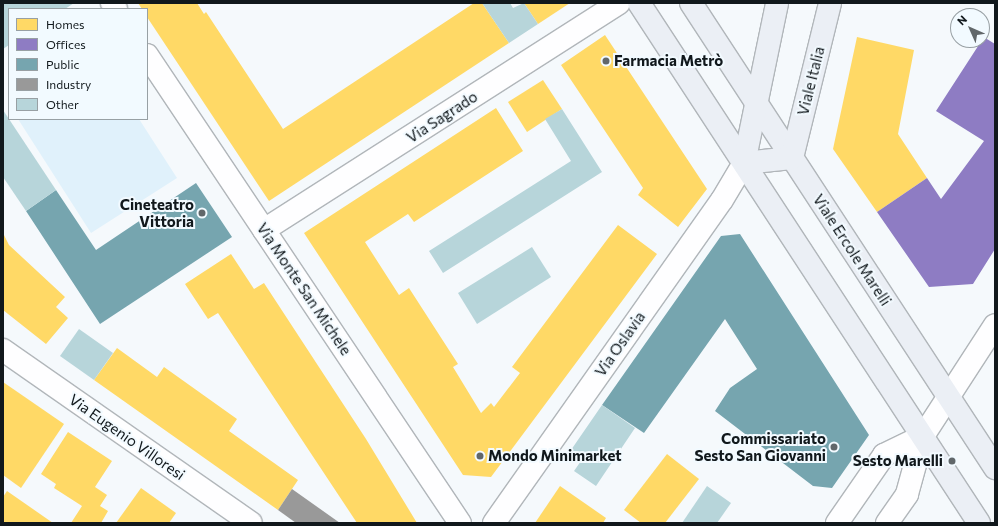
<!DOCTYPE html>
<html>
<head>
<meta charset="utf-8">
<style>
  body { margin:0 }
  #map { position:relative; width:998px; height:526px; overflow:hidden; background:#f5f9fc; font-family:Commissioner,sans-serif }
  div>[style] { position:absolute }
  .green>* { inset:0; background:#e0f1fb }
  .homes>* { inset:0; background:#ffd966 }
  .offices>* { inset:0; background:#8e7cc3 }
  .public>* { inset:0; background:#76a5af }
  .industry>* { inset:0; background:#999 }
  .building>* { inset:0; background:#b7d5da }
  .roads { filter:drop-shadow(1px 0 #b1b6ba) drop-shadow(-1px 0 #b1b6ba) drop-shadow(0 1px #b1b6ba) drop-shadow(0 -1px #b1b6ba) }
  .minor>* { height:22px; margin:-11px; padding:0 11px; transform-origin:11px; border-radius:11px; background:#fefeff }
  .major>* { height:22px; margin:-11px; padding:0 11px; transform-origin:11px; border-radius:11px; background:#ebeff5 }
  .dots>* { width:11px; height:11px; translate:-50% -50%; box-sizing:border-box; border:2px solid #f2faff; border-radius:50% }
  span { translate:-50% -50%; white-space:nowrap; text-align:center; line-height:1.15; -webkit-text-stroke:4px #f2faff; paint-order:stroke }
  .poi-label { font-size:15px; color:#11181c; font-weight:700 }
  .left { translate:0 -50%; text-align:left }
  .right { translate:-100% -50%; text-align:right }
  .street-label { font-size:15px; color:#11181c }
  .frame { position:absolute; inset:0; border:4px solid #11181c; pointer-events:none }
  .legend { position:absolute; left:8px; top:8px; width:140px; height:112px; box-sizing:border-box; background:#f2faff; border:1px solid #98a0a4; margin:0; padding:5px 7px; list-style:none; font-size:12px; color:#11181c }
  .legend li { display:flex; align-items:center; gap:8px; height:20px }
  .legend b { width:20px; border:1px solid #98a0a4 }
  .north { position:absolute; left:950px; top:8px; width:40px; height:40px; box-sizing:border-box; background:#f2faff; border:1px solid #98a0a4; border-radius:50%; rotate:315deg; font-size:11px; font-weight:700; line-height:16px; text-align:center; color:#11181c }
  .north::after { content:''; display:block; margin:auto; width:14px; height:18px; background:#61676a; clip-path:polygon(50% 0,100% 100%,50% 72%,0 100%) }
</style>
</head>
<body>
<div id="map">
  <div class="green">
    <i style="clip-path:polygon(18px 119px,139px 119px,177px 178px,91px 233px)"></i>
  </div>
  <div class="homes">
    <i style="clip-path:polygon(138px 3px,197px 3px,204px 14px,206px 12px,283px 129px,474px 3px,482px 3px,509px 43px,269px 201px,147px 17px,147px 9px,142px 9px)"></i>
    <i style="clip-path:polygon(524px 3px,570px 3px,538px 24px)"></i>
    <i style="clip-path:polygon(605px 35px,707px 189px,678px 227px,638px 195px,643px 188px,561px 65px)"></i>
    <i style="clip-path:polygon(857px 37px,914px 50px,898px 134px,927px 178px,877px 212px,833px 149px)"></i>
    <i style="clip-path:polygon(543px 80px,562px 109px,527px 132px,508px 102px)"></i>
    <i style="clip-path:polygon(496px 108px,523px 151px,414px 222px,408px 214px,365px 242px,399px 295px,409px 288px,458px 364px,453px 367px,481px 413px,491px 403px,494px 407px,520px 373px,512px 367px,618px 225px,657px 254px,491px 477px,463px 475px,304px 233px)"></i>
    <i style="clip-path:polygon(4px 235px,9px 245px,65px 297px,56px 307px,68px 318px,46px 344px,3px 310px)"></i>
    <i style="clip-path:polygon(231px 254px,254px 289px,264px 283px,366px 439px,417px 523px,357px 523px,218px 313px,208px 319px,185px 284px)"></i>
    <i style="clip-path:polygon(117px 348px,157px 377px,164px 367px,237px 419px,229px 431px,298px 480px,278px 510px,94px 380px)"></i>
    <i style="clip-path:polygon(3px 382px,64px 424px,21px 488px,3px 475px)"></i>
    <i style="clip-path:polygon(68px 432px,112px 461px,95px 487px,107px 495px,100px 506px,108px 511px,101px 523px,71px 523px,82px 506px,54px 488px,56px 484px,41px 474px)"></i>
    <i style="clip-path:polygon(667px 454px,699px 479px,665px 523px,641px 523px,624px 510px)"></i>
    <i style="clip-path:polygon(560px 486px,606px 518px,603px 523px,535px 523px)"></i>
    <i style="clip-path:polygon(141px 488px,176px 513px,169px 523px,116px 523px)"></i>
    <i style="clip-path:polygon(7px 491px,53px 523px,3px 523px,3px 497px)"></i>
  </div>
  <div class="offices">
    <i style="clip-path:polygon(982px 36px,995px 44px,995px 249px,973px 284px,929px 287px,877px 212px,927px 178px,941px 199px,984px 141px,936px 111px,982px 40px)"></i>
  </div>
  <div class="public">
    <i style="clip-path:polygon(196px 183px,232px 237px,100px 324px,26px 211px,56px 190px,96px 250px)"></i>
    <i style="clip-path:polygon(740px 234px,869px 435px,832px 488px,813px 486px,715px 411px,730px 388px,757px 369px,725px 319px,644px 433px,602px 405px,721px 236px)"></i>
  </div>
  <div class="industry">
    <i style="clip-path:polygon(292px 489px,340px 523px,296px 523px,278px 510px)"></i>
  </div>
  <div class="building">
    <i style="clip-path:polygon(3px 3px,74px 3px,65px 9px,9px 9px,9px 45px,3px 49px)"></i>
    <i style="clip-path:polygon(482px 3px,510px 3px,513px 8px,524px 3px,538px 24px,509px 43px)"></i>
    <i style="clip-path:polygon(562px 109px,602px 172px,443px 273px,429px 251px,571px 161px,545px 119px)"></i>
    <i style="clip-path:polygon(3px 110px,56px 190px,26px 211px,3px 177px)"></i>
    <i style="clip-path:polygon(532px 247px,551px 277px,477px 324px,458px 293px)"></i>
    <i style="clip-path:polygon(79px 329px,113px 353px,94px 380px,60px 356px)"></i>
    <i style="clip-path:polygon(602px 405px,635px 428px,596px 486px,574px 471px,583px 458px,571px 450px)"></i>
    <i style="clip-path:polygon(707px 486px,731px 503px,717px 523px,682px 523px)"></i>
  </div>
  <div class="roads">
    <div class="minor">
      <i style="left:112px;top:3px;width:7px;rotate:56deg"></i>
      <i style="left:147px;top:55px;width:563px;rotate:56.23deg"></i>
      <i style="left:264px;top:230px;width:421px;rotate:-32.6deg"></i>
      <i style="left:3px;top:350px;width:302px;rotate:34.9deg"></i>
      <i style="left:494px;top:523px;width:395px;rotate:-54.8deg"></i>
      <i style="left:722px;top:200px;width:43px;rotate:-59.3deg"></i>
      <i style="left:837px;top:523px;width:83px;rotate:-55.3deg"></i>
      <i style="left:884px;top:455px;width:43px;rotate:-26deg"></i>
      <i style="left:887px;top:523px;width:35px;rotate:-55deg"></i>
      <i style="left:907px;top:494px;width:60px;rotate:-74.6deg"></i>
      <i style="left:923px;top:436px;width:132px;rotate:-57deg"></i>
    </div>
    <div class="major">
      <i style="left:639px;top:3px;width:621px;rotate:56.82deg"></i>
      <i style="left:691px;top:3px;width:556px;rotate:56.82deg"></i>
      <i style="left:792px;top:158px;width:160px;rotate:-76.2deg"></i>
      <i style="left:744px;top:163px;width:163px;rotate:-78.3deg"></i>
      <i style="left:744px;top:163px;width:48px;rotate:-5.9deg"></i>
    </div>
  </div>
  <div class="dots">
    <i style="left:606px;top:61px;background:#61676a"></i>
    <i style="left:202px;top:213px;background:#61676a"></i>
    <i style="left:834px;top:447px;background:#61676a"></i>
    <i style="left:480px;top:456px;background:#61676a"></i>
    <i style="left:952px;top:461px;background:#61676a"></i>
  </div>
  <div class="poi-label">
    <span class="left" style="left:614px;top:61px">Farmacia Metrò</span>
    <span class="right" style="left:194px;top:213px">Cineteatro<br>Vittoria</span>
    <span class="right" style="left:826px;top:447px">Commissariato<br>Sesto San Giovanni</span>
    <span class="left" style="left:488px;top:456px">Mondo Minimarket</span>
    <span class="right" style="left:943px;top:461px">Sesto Marelli</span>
  </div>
  <div class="street-label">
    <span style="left:811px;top:81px;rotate:-76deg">Viale Italia</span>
    <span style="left:442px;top:117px;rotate:-33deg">Via Sagrado</span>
    <span style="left:852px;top:250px;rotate:57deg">Viale Ercole Marelli</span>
    <span style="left:304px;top:289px;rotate:56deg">Via Monte San Michele</span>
    <span style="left:620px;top:344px;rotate:-55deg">Via Oslavia</span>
    <span style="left:127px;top:437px;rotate:35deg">Via Eugenio Villoresi</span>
  </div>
  <div class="frame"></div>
  <ul class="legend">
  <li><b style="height:11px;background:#ffd966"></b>Homes</li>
  <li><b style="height:11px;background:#8e7cc3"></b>Offices</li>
  <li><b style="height:11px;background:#76a5af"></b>Public</li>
  <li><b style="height:11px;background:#999"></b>Industry</li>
  <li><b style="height:11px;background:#b7d5da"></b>Other</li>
  </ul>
  <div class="north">N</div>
</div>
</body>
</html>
